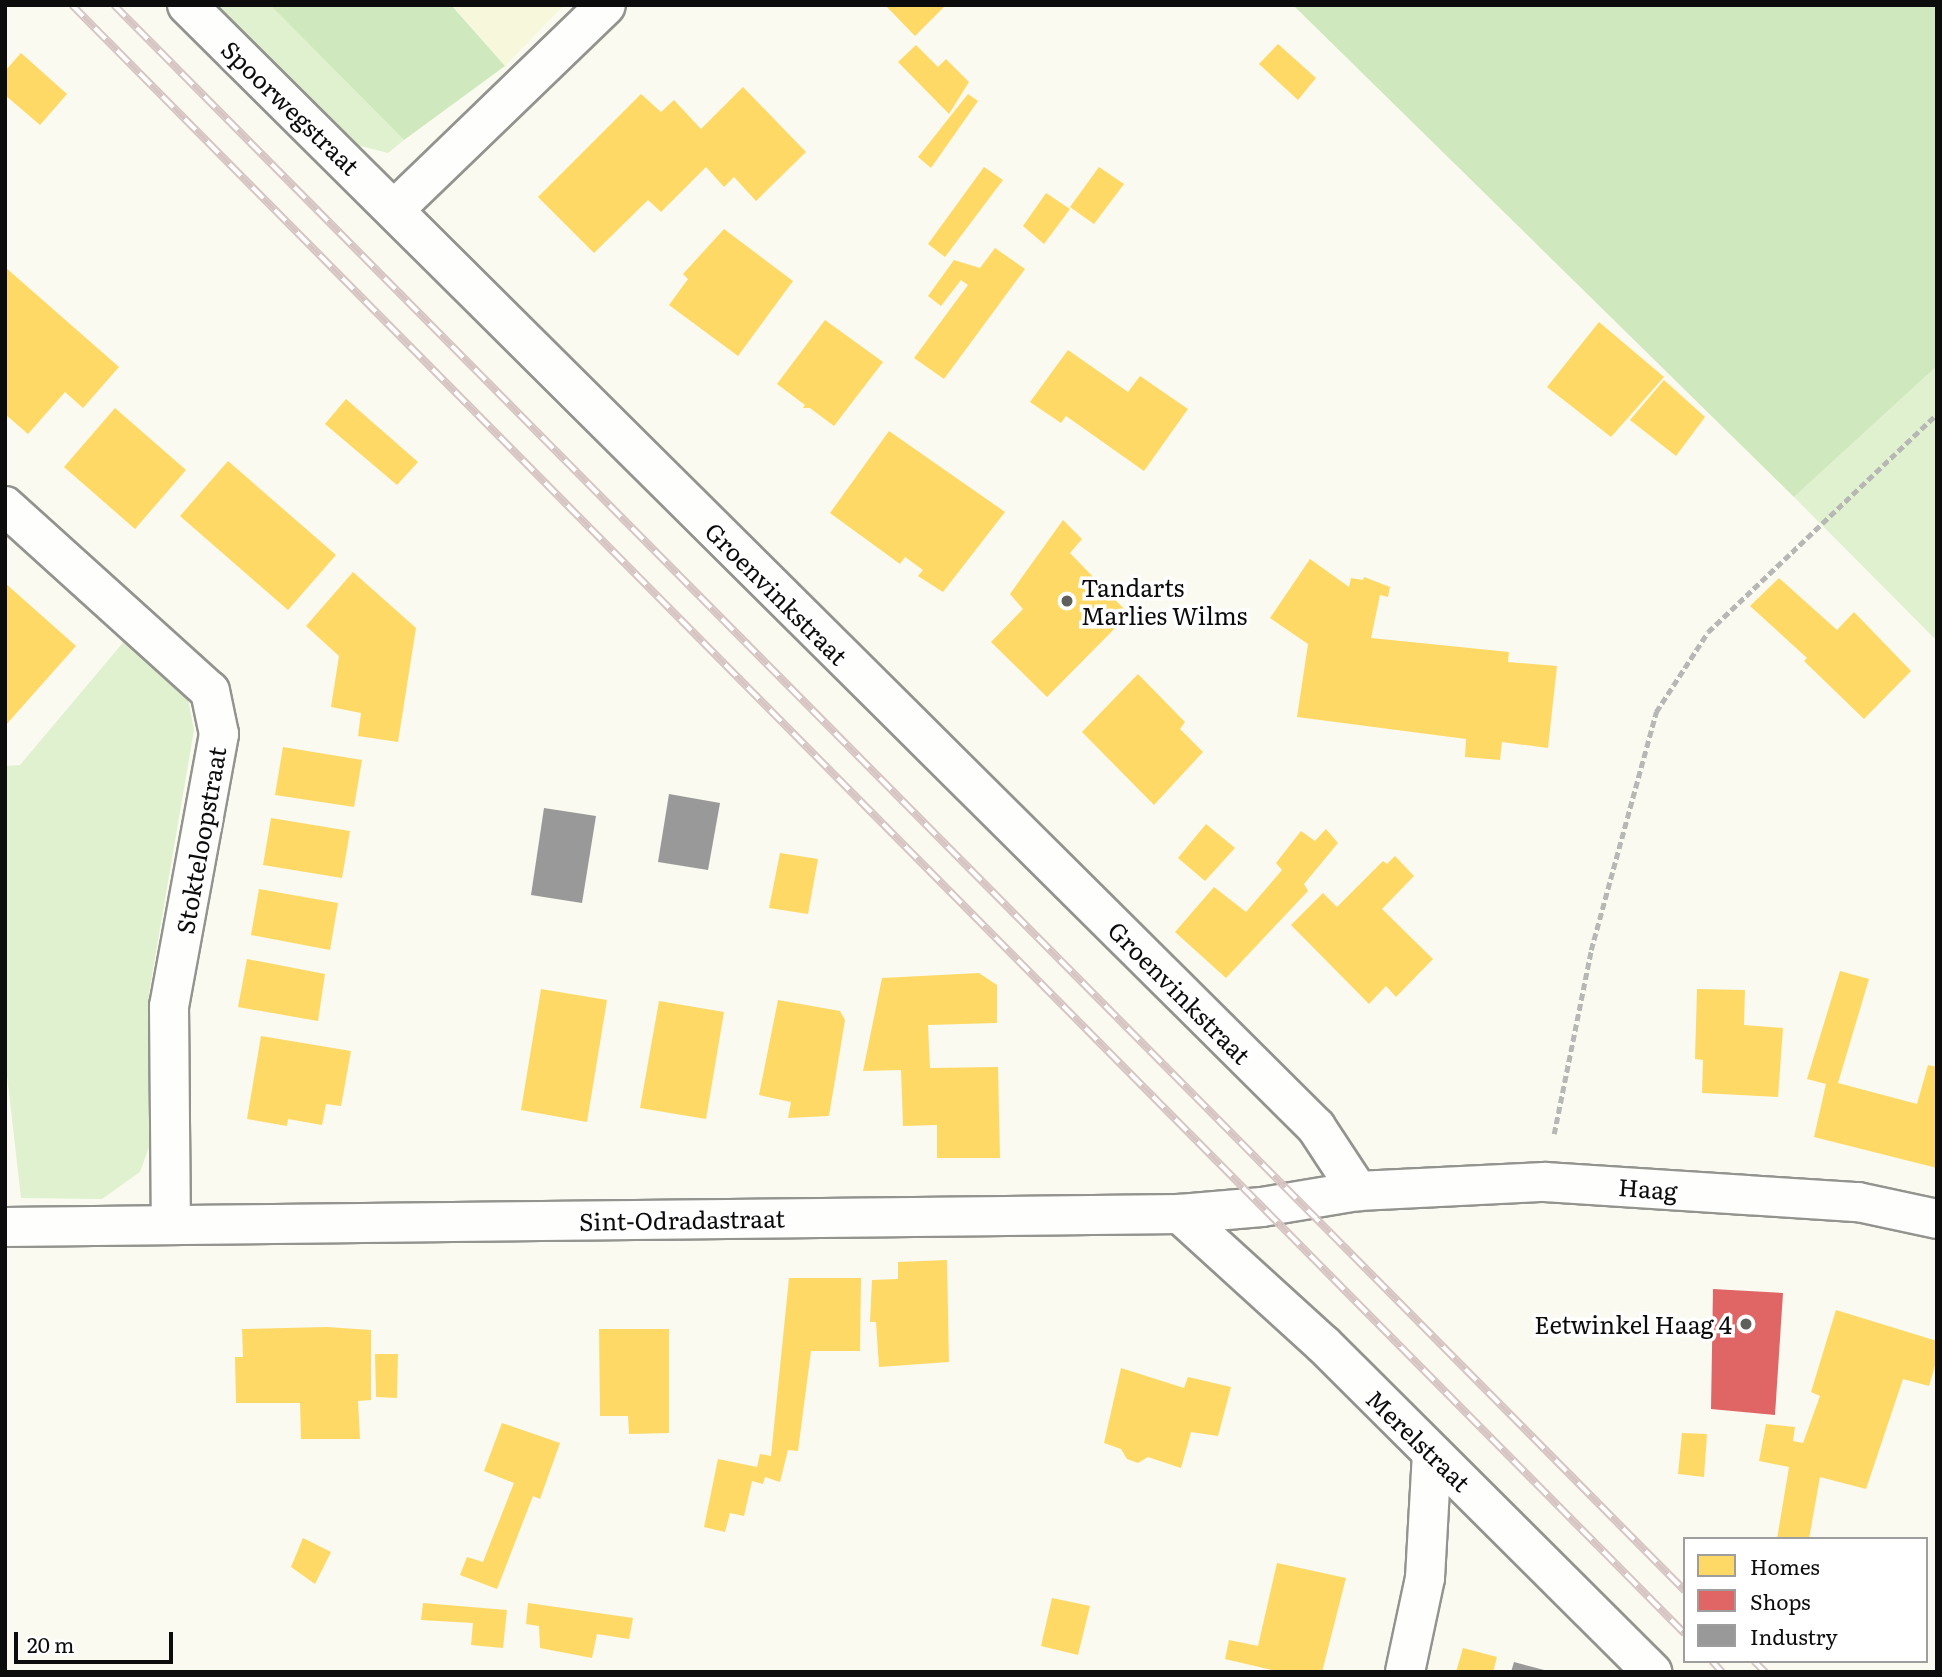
<!DOCTYPE html>
<html>
<head>
<meta charset="utf-8">
<style>
  body { margin:0 }
  #map { position:relative; width:1942px; height:1677px; overflow:hidden; background:#fafaf0; font-family:Literata,serif }
  div>[style] { position:absolute }
  .farmland>* { inset:0; background:#f7f7dc }
  .green>* { inset:0; background:#e0f1cf }
  .forest>* { inset:0; background:#d0e8bd }
  .homes>* { inset:0; background:#ffd966 }
  .shops>* { inset:0; background:#e06666 }
  .industry>* { inset:0; background:#999 }
  .path>* { height:4.5px; margin-top:-2.25px; transform-origin:0; background:repeating-linear-gradient(90deg,#b7b7b5 0 7px,transparent 0 10.5px) }
  .roads { filter:drop-shadow(2px 0 #93938f) drop-shadow(-2px 0 #93938f) drop-shadow(0 2px #93938f) drop-shadow(0 -2px #93938f) }
  .minor>* { height:38px; margin:-19px; padding:0 19px; transform-origin:19px; border-radius:19px; background:#fefefd }
  .tertiary>* { height:38px; margin:-19px; padding:0 19px; transform-origin:19px; border-radius:19px; background:#fefefd }
  .rail>* { height:8px; margin-top:-4px; transform-origin:0; background:repeating-linear-gradient(90deg,#fff 0 16px,#d7c5c3 0 32px); box-sizing:border-box; border-block:2px solid #d7c5c3 }
  .dots>* { width:19px; height:19px; translate:-50% -50%; box-sizing:border-box; border:4px solid #fff; border-radius:50% }
  span { translate:-50% -50%; white-space:nowrap; text-align:center; line-height:1.15; -webkit-text-stroke:7px #fff; paint-order:stroke }
  .street-label { font-size:24px; color:#0c0c0c }
  .poi-label { font-size:24px; color:#0c0c0c }
  .left { translate:0 -50%; text-align:left }
  .right { translate:-100% -50%; text-align:right }
  .frame { position:absolute; inset:0; border:7px solid #0c0c0c; pointer-events:none }
  .legend { position:absolute; left:1683px; top:1537px; width:245px; height:126px; box-sizing:border-box; background:#fff; border:2px solid #9e9e9e; margin:0; padding:9px 12px; list-style:none; font-size:21px; color:#0c0c0c }
  .legend li { display:flex; align-items:center; gap:14px; height:35px }
  .legend b { width:35px; border:2px solid #9e9e9e }
  .scale { position:absolute; left:14px; top:1632px; width:159px; height:32px; box-sizing:border-box; border:4px solid #0c0c0c; border-top:0; padding-left:9px; font-size:21px; line-height:24px; white-space:nowrap; color:#0c0c0c; -webkit-text-stroke:5px #fff; paint-order:stroke }
</style>
</head>
<body>
<div id="map">
  <div class="farmland">
    <i style="clip-path:polygon(451px 5px,564px 5px,505px 66px)"></i>
  </div>
  <div class="green">
    <i style="clip-path:polygon(212px 5px,270px 5px,404px 140px,388px 153px,349px 143px)"></i>
    <i style="clip-path:polygon(1937px 366px,1937px 641px,1794px 497px)"></i>
    <i style="clip-path:polygon(126px 639px,187px 694px,194px 730px,149px 993px,153px 1136px,140px 1172px,102px 1199px,21px 1198px,5px 1058px,5px 766px,20px 765px)"></i>
  </div>
  <div class="forest">
    <i style="clip-path:polygon(270px 5px,451px 5px,505px 66px,404px 140px)"></i>
    <i style="clip-path:polygon(1293px 5px,1937px 5px,1937px 366px,1794px 497px)"></i>
  </div>
  <div class="homes">
    <i style="clip-path:polygon(885px 5px,946px 5px,915px 36px)"></i>
    <i style="clip-path:polygon(1278px 44px,1316px 78px,1298px 100px,1259px 64px)"></i>
    <i style="clip-path:polygon(916px 45px,938px 67px,946px 59px,969px 82px,949px 114px,898px 62px)"></i>
    <i style="clip-path:polygon(21px 53px,67px 94px,40px 125px,5px 95px,5px 71px)"></i>
    <i style="clip-path:polygon(743px 87px,806px 152px,756px 201px,734px 177px,724px 187px,706px 167px,661px 212px,648px 200px,594px 253px,538px 197px,641px 94px,661px 112px,674px 100px,701px 129px)"></i>
    <i style="clip-path:polygon(968px 94px,978px 101px,931px 168px,918px 157px)"></i>
    <i style="clip-path:polygon(984px 167px,1003px 180px,945px 257px,928px 244px)"></i>
    <i style="clip-path:polygon(1099px 167px,1124px 184px,1094px 224px,1070px 207px)"></i>
    <i style="clip-path:polygon(1046px 193px,1070px 209px,1044px 244px,1023px 226px)"></i>
    <i style="clip-path:polygon(724px 229px,793px 281px,738px 356px,669px 305px,688px 279px,683px 274px)"></i>
    <i style="clip-path:polygon(995px 248px,1025px 269px,944px 379px,914px 358px,968px 285px,961px 280px,941px 306px,928px 296px,954px 260px,980px 268px)"></i>
    <i style="clip-path:polygon(5px 267px,119px 367px,83px 408px,65px 392px,28px 434px,5px 414px)"></i>
    <i style="clip-path:polygon(825px 320px,883px 362px,834px 426px,810px 408px,803px 408px,805px 405px,777px 384px)"></i>
    <i style="clip-path:polygon(1599px 322px,1664px 377px,1611px 437px,1547px 387px)"></i>
    <i style="clip-path:polygon(1068px 350px,1128px 392px,1140px 376px,1188px 409px,1144px 471px,1066px 416px,1061px 423px,1030px 402px)"></i>
    <i style="clip-path:polygon(1664px 380px,1705px 417px,1676px 456px,1630px 420px)"></i>
    <i style="clip-path:polygon(346px 399px,418px 462px,397px 485px,325px 424px)"></i>
    <i style="clip-path:polygon(115px 408px,186px 470px,135px 529px,64px 467px)"></i>
    <i style="clip-path:polygon(889px 431px,1005px 512px,943px 592px,918px 576px,923px 570px,905px 557px,900px 564px,830px 513px)"></i>
    <i style="clip-path:polygon(228px 461px,336px 555px,288px 610px,180px 516px)"></i>
    <i style="clip-path:polygon(1063px 520px,1082px 539px,1070px 553px,1129px 614px,1047px 697px,991px 642px,1023px 609px,1010px 594px)"></i>
    <i style="clip-path:polygon(1310px 559px,1349px 587px,1351px 578px,1363px 580px,1364px 577px,1390px 587px,1388px 597px,1380px 595px,1371px 638px,1509px 652px,1508px 662px,1557px 666px,1548px 748px,1502px 742px,1500px 760px,1465px 757px,1466px 739px,1297px 717px,1308px 644px,1270px 618px)"></i>
    <i style="clip-path:polygon(353px 572px,416px 628px,398px 742px,358px 736px,361px 713px,331px 707px,339px 656px,306px 626px)"></i>
    <i style="clip-path:polygon(1779px 578px,1837px 630px,1854px 612px,1911px 671px,1864px 719px,1804px 661px,1807px 658px,1750px 606px)"></i>
    <i style="clip-path:polygon(5px 583px,76px 646px,5px 726px)"></i>
    <i style="clip-path:polygon(1138px 674px,1185px 722px,1180px 729px,1203px 752px,1154px 805px,1082px 732px)"></i>
    <i style="clip-path:polygon(283px 747px,362px 760px,354px 807px,275px 795px)"></i>
    <i style="clip-path:polygon(271px 818px,350px 831px,342px 878px,263px 865px)"></i>
    <i style="clip-path:polygon(1206px 824px,1235px 848px,1205px 881px,1178px 858px)"></i>
    <i style="clip-path:polygon(1326px 829px,1338px 843px,1304px 884px,1308px 891px,1226px 978px,1175px 932px,1214px 887px,1246px 912px,1282px 870px,1276px 863px,1301px 831px,1315px 841px)"></i>
    <i style="clip-path:polygon(780px 853px,818px 859px,808px 914px,769px 908px)"></i>
    <i style="clip-path:polygon(1395px 856px,1414px 876px,1382px 909px,1433px 959px,1396px 997px,1386px 986px,1369px 1004px,1291px 925px,1323px 893px,1337px 907px,1383px 861px,1387px 864px)"></i>
    <i style="clip-path:polygon(259px 889px,338px 903px,330px 950px,251px 935px)"></i>
    <i style="clip-path:polygon(247px 959px,325px 974px,318px 1021px,238px 1007px)"></i>
    <i style="clip-path:polygon(1840px 971px,1869px 979px,1838px 1083px,1917px 1104px,1928px 1065px,1937px 1067px,1937px 1168px,1814px 1137px,1826px 1084px,1807px 1079px)"></i>
    <i style="clip-path:polygon(979px 973px,997px 985px,997px 1023px,928px 1025px,930px 1068px,998px 1067px,1000px 1158px,937px 1158px,937px 1125px,903px 1126px,901px 1070px,863px 1071px,882px 978px)"></i>
    <i style="clip-path:polygon(541px 989px,607px 1000px,587px 1122px,521px 1110px)"></i>
    <i style="clip-path:polygon(1697px 989px,1745px 990px,1744px 1025px,1783px 1028px,1778px 1097px,1702px 1093px,1703px 1060px,1695px 1059px)"></i>
    <i style="clip-path:polygon(778px 1000px,840px 1011px,845px 1020px,829px 1116px,788px 1118px,791px 1102px,759px 1095px)"></i>
    <i style="clip-path:polygon(659px 1001px,724px 1012px,706px 1119px,640px 1108px)"></i>
    <i style="clip-path:polygon(261px 1036px,351px 1051px,341px 1106px,326px 1104px,322px 1125px,288px 1119px,287px 1126px,247px 1119px)"></i>
    <i style="clip-path:polygon(947px 1260px,949px 1362px,879px 1367px,876px 1322px,870px 1322px,872px 1280px,898px 1279px,898px 1262px)"></i>
    <i style="clip-path:polygon(789px 1278px,861px 1278px,860px 1351px,811px 1351px,798px 1451px,788px 1450px,780px 1482px,765px 1477px,763px 1484px,752px 1481px,744px 1516px,730px 1513px,725px 1532px,704px 1527px,718px 1459px,757px 1467px,760px 1454px,771px 1456px)"></i>
    <i style="clip-path:polygon(1836px 1310px,1937px 1341px,1937px 1359px,1929px 1386px,1903px 1379px,1866px 1489px,1820px 1477px,1809px 1539px,1777px 1539px,1789px 1467px,1759px 1461px,1766px 1424px,1795px 1427px,1793px 1441px,1803px 1443px,1820px 1396px,1811px 1392px)"></i>
    <i style="clip-path:polygon(327px 1327px,371px 1330px,371px 1400px,358px 1401px,360px 1439px,301px 1439px,300px 1403px,236px 1403px,235px 1357px,243px 1357px,242px 1329px)"></i>
    <i style="clip-path:polygon(599px 1329px,669px 1329px,669px 1433px,629px 1434px,628px 1416px,600px 1416px)"></i>
    <i style="clip-path:polygon(375px 1354px,398px 1354px,397px 1398px,376px 1397px)"></i>
    <i style="clip-path:polygon(1121px 1368px,1184px 1388px,1188px 1377px,1231px 1387px,1218px 1436px,1191px 1432px,1181px 1468px,1148px 1457px,1138px 1463px,1127px 1459px,1121px 1449px,1104px 1443px)"></i>
    <i style="clip-path:polygon(502px 1423px,560px 1443px,540px 1499px,533px 1496px,497px 1589px,460px 1575px,467px 1557px,483px 1562px,514px 1483px,484px 1471px)"></i>
    <i style="clip-path:polygon(1682px 1433px,1707px 1434px,1704px 1477px,1678px 1474px)"></i>
    <i style="clip-path:polygon(303px 1538px,331px 1552px,315px 1584px,291px 1567px)"></i>
    <i style="clip-path:polygon(1277px 1563px,1346px 1578px,1322px 1672px,1281px 1672px,1225px 1659px,1229px 1640px,1258px 1646px)"></i>
    <i style="clip-path:polygon(1052px 1598px,1090px 1606px,1078px 1655px,1041px 1646px)"></i>
    <i style="clip-path:polygon(423px 1603px,507px 1610px,503px 1648px,471px 1645px,473px 1623px,421px 1620px)"></i>
    <i style="clip-path:polygon(528px 1603px,633px 1618px,629px 1639px,597px 1634px,592px 1658px,540px 1648px,539px 1626px,526px 1624px)"></i>
    <i style="clip-path:polygon(1463px 1648px,1497px 1657px,1493px 1672px,1456px 1672px)"></i>
  </div>
  <div class="shops">
    <i style="clip-path:polygon(1713px 1289px,1783px 1293px,1775px 1415px,1711px 1409px)"></i>
  </div>
  <div class="industry">
    <i style="clip-path:polygon(669px 794px,720px 803px,708px 870px,658px 862px)"></i>
    <i style="clip-path:polygon(544px 808px,596px 816px,582px 903px,531px 895px)"></i>
    <i style="clip-path:polygon(1514px 1662px,1548px 1671px,1548px 1672px,1511px 1672px)"></i>
  </div>
  <div class="path">
    <i style="left:1554px;top:1134px;width:188px;rotate:-78.6deg"></i>
    <i style="left:1591px;top:950px;width:247px;rotate:-74.7deg"></i>
    <i style="left:1656px;top:712px;width:95px;rotate:-57deg"></i>
    <i style="left:1708px;top:632px;width:316px;rotate:-43.6deg"></i>
  </div>
  <div class="roads">
    <div class="minor">
      <i style="left:187px;top:5px;width:1592px;rotate:44.82deg"></i>
      <i style="left:1316px;top:1127px;width:77px;rotate:56.7deg"></i>
      <i style="left:395px;top:209px;width:293px;rotate:-44deg"></i>
      <i style="left:5px;top:506px;width:276px;rotate:42.1deg"></i>
      <i style="left:210px;top:691px;width:44px;rotate:78.2deg"></i>
      <i style="left:219px;top:734px;width:277px;rotate:100.4deg"></i>
      <i style="left:169px;top:1006px;width:217px;rotate:89.5deg"></i>
      <i style="left:1180px;top:1214px;width:193px;rotate:42.3deg"></i>
      <i style="left:1323px;top:1344px;width:465px;rotate:44.9deg"></i>
      <i style="left:1405px;top:1672px;width:96px;rotate:-78deg"></i>
      <i style="left:1425px;top:1578px;width:125px;rotate:-86.8deg"></i>
    </div>
    <div class="tertiary">
      <i style="left:5px;top:1227px;width:1175px;rotate:-0.63deg"></i>
      <i style="left:1180px;top:1214px;width:82px;rotate:-4.9deg"></i>
      <i style="left:1262px;top:1207px;width:97px;rotate:-9.5deg"></i>
      <i style="left:1358px;top:1191px;width:187px;rotate:-2.8deg"></i>
      <i style="left:1545px;top:1182px;width:314px;rotate:3.7deg"></i>
      <i style="left:1858px;top:1202px;width:81px;rotate:12.1deg"></i>
    </div>
  </div>
  <div class="rail">
    <i style="left:72px;top:5px;width:2292px;rotate:45.28deg"></i>
    <i style="left:114px;top:5px;width:2232px;rotate:45.27deg"></i>
    <i style="left:1712px;top:1661px;width:15px;rotate:48deg"></i>
    <i style="left:1754px;top:1661px;width:16px;rotate:45deg"></i>
  </div>
  <div class="dots">
    <i style="left:1067px;top:601px;background:#5f5f5c"></i>
    <i style="left:1746px;top:1324px;background:#5f5f5c"></i>
  </div>
  <div class="street-label">
    <span style="left:291px;top:107px;rotate:44deg">Spoorwegstraat</span>
    <span style="left:777px;top:593px;rotate:45deg">Groenvinkstraat</span>
    <span style="left:200px;top:840px;rotate:-80deg">Stokteloopstraat</span>
    <span style="left:1180px;top:992px;rotate:45deg">Groenvinkstraat</span>
    <span style="left:1648px;top:1188px;rotate:4deg">Haag</span>
    <span style="left:682px;top:1219px;rotate:-1deg">Sint-Odradastraat</span>
    <span style="left:1419px;top:1440px;rotate:44deg">Merelstraat</span>
  </div>
  <div class="poi-label">
    <span class="left" style="left:1081px;top:601px">Tandarts<br>Marlies Wilms</span>
    <span class="right" style="left:1732px;top:1324px">Eetwinkel Haag 4</span>
  </div>
  <div class="frame"></div>
  <ul class="legend">
  <li><b style="height:19px;background:#ffd966"></b>Homes</li>
  <li><b style="height:19px;background:#e06666"></b>Shops</li>
  <li><b style="height:19px;background:#999"></b>Industry</li>
  </ul>
  <div class="scale">20 m</div>
</div>
</body>
</html>
